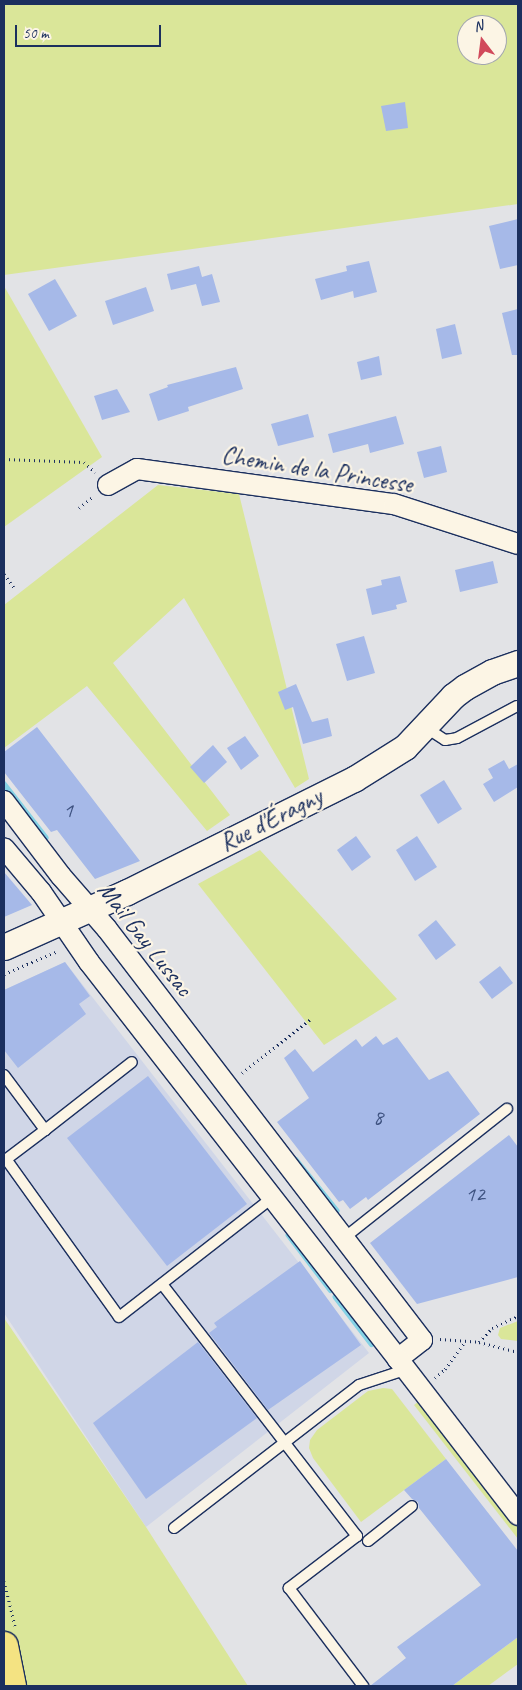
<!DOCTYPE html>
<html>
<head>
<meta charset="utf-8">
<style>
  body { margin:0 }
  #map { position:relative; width:522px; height:1690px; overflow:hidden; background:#e2e3e6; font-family:Caveat,sans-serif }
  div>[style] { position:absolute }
  .built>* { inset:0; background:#d0d6e7 }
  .green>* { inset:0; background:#dae699 }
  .stream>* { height:5.5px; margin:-2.75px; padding:0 2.75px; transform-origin:2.75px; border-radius:2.75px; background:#85d2e5 }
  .building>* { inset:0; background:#a6b9e8 }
  .path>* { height:3px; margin-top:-1.5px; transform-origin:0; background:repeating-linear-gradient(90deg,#1b2f5e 0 1px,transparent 0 5px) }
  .roads { filter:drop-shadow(1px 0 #1b2f5e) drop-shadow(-1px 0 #1b2f5e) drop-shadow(0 1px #1b2f5e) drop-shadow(0 -1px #1b2f5e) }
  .service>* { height:10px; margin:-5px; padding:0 5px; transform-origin:5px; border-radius:5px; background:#fcf5e5 }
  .minor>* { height:20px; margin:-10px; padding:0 10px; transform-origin:10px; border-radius:10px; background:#fcf5e5 }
  .tertiary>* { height:25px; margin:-12.5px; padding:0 12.5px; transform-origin:12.5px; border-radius:12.5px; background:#fcf5e5 }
  .primary>* { height:28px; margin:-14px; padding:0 14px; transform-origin:14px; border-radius:14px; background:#f4e382 }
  span { translate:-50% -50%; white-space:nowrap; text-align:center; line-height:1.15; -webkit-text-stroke:4.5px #fcf5e5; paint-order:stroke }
  .number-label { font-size:22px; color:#3e5280 }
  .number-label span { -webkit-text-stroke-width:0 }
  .street-label { font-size:25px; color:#1b2f5e }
  .frame { position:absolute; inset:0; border:5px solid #1b2f5e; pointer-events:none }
  .north { position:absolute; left:457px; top:15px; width:50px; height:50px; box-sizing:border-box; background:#fcf5e5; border:1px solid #a2a6af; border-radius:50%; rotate:345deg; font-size:14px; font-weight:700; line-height:20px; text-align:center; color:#1b2f5e }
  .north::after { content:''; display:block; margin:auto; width:18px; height:22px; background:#d1495b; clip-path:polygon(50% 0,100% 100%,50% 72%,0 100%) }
  .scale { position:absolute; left:15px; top:25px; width:146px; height:22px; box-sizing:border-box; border:2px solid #1b2f5e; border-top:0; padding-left:6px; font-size:15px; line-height:18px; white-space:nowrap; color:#1b2f5e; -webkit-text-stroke:4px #fcf5e5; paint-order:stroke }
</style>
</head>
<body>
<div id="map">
  <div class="built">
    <i style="clip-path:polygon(65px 962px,369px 1353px,146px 1527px,4px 1313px,4px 990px)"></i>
  </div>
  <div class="green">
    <i style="clip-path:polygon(evenodd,4px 4px,518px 4px,518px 204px,4px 275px,4px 4px,467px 25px,497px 25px,497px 55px,467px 55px,467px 25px)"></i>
    <i style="clip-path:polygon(4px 286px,102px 457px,4px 527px)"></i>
    <i style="clip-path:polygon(158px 485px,239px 494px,309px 779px,295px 788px,184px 598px,113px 663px,230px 815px,207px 831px,87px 686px,4px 748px,4px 605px)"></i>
    <i style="clip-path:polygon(260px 850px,397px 999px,324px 1045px,198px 884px)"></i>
    <i style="clip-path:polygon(4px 1318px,146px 1527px,248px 1686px,4px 1686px)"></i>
    <i style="clip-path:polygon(518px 1321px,518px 1341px,501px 1339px,498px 1335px,500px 1328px)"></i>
    <i style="clip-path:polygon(383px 1388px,392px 1389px,446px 1459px,361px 1522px,313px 1458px,309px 1448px,310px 1440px,317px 1430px,368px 1391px)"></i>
    <i style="clip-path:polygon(419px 1401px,518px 1526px,518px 1539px,414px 1405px)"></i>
    <i style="clip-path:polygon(518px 1637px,518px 1664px,488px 1686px,452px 1686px)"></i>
  </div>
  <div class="stream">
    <i style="left:4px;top:784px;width:68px;rotate:52.1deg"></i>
    <i style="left:296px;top:1160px;width:65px;rotate:51.2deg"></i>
    <i style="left:289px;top:1235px;width:69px;rotate:52.6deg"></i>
    <i style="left:336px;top:1297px;width:59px;rotate:52.5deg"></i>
  </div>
  <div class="building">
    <i style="clip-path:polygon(405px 102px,408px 128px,386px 131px,381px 106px)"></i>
    <i style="clip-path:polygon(518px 219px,518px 265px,500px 269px,489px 226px)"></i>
    <i style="clip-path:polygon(369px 261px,377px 292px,354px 298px,353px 291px,321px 300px,315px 279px,347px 271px,346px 266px)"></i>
    <i style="clip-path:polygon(199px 266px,202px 277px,212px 274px,220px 302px,202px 306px,196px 284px,171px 290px,167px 274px)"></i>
    <i style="clip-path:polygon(55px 279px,77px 316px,49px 331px,28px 294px)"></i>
    <i style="clip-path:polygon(146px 287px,154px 311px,113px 325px,105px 301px)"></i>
    <i style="clip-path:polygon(518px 309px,518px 355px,512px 355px,502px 313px)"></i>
    <i style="clip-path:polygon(455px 324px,462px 354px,442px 359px,436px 329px)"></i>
    <i style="clip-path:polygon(379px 356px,382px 375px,361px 380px,357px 362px)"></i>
    <i style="clip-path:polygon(236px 367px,243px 389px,188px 407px,189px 411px,158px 421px,149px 394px,168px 387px,167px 385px)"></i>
    <i style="clip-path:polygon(117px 389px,130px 412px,102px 420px,94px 396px)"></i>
    <i style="clip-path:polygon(308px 414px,314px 437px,278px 446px,271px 424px)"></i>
    <i style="clip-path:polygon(396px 416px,404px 444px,370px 453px,368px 444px,333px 453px,328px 434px)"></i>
    <i style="clip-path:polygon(441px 446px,447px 472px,424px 478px,417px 452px)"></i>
    <i style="clip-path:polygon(493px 561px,498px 583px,460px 592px,455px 570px)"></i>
    <i style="clip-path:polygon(400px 576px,407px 602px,396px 605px,397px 609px,372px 615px,366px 589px,382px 585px,381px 580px)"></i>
    <i style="clip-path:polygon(364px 636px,375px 673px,347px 681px,336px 644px)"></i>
    <i style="clip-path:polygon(296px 684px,312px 722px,328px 718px,332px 736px,303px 744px,293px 707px,285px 710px,278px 692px)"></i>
    <i style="clip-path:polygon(37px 727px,88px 793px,140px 861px,95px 879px,57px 830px,51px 832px,4px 772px,4px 752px)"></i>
    <i style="clip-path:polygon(245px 736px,259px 756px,241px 770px,227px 748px)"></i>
    <i style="clip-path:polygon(213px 745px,227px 762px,204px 783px,190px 767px)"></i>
    <i style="clip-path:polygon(504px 760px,509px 769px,518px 764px,518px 787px,494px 802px,483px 784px,493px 778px,488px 769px)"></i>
    <i style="clip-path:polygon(444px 780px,462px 809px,438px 824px,420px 795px)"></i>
    <i style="clip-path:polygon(356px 836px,371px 857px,352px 871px,337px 850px)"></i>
    <i style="clip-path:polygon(417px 836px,437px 867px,415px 881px,396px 850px)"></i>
    <i style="clip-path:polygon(4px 872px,32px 905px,4px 917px)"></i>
    <i style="clip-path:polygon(436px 920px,456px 945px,436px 960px,418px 935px)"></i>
    <i style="clip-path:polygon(65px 962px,90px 996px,79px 1004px,86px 1014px,18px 1068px,4px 1050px,4px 990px)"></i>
    <i style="clip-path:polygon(500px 966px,513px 983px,492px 999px,479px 982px)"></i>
    <i style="clip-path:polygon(376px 1036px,383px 1045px,397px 1037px,429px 1080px,448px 1071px,480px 1114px,368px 1200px,366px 1197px,350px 1209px,343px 1200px,339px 1202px,277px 1122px,309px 1098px,284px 1058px,295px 1049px,313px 1072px,356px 1039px,362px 1047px)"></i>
    <i style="clip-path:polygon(148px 1076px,247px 1204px,167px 1266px,67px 1138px)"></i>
    <i style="clip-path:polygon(509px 1135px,518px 1147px,518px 1277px,417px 1304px,370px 1243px)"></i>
    <i style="clip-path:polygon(300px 1261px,361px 1345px,268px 1410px,209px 1333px,217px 1327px,214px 1323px)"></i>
    <i style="clip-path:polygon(198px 1342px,257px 1418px,146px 1499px,93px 1423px)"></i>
    <i style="clip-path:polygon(446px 1459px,518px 1551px,518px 1637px,452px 1686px,370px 1686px,406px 1658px,397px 1647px,481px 1585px,419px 1508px,418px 1502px,412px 1499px,404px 1490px)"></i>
  </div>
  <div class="path">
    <i style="left:4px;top:459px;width:80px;rotate:2.1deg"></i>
    <i style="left:84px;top:462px;width:15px;rotate:42deg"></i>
    <i style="left:79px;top:508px;width:19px;rotate:-39deg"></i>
    <i style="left:4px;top:574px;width:17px;rotate:54deg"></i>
    <i style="left:4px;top:974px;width:59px;rotate:-23.1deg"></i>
    <i style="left:242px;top:1073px;width:89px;rotate:-38.2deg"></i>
    <i style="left:440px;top:1339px;width:39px;rotate:4deg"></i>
    <i style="left:479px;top:1342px;width:40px;rotate:14.4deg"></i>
    <i style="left:479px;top:1342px;width:19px;rotate:-47deg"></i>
    <i style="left:492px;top:1328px;width:29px;rotate:-25deg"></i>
    <i style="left:435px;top:1378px;width:13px;rotate:-42deg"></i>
    <i style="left:445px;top:1369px;width:34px;rotate:-54deg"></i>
    <i style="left:4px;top:1581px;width:46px;rotate:76.3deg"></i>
  </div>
  <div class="roads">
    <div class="service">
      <i style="left:425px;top:727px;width:24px;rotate:33deg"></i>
      <i style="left:445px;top:740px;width:12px;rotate:-9deg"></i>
      <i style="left:457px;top:738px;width:68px;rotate:-28.1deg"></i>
      <i style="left:4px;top:1075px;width:69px;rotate:53.3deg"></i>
      <i style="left:45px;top:1130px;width:110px;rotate:-38deg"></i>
      <i style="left:6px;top:1159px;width:194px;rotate:54.4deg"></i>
      <i style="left:119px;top:1317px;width:194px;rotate:-37.9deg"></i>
      <i style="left:4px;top:1161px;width:51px;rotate:-37.1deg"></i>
      <i style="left:344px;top:1238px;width:208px;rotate:-38.4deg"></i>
      <i style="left:162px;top:1284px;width:319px;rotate:52.3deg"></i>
      <i style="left:357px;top:1536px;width:86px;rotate:142.6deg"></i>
      <i style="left:289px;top:1588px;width:123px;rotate:52.9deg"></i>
      <i style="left:174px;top:1528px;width:234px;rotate:-37.7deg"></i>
      <i style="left:359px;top:1385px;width:48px;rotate:-18.1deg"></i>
      <i style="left:368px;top:1541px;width:56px;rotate:-38.5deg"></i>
    </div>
    <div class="minor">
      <i style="left:108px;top:485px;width:33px;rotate:-29deg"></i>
      <i style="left:137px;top:469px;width:259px;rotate:7.8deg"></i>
      <i style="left:394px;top:504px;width:130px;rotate:17.9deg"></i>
      <i style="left:4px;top:801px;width:94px;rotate:52.8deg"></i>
      <i style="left:61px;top:876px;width:70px;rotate:49deg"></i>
      <i style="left:107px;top:929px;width:518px;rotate:52.53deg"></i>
      <i style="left:422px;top:1340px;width:31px;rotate:142deg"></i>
      <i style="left:398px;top:1359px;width:503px;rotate:-127.89deg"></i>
      <i style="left:89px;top:962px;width:85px;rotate:-124.4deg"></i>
      <i style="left:41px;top:892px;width:57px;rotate:-130.1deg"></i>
      <i style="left:398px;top:1359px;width:197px;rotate:52.4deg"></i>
    </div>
    <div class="tertiary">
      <i style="left:4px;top:947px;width:135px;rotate:-24.1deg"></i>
      <i style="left:127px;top:892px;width:254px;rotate:-26.5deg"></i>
      <i style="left:354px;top:779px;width:60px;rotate:-32.1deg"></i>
      <i style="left:405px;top:747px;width:70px;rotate:-46.7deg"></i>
      <i style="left:453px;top:696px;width:15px;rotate:-37deg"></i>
      <i style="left:465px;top:687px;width:31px;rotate:-29deg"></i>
      <i style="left:492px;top:672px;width:28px;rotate:-19deg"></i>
    </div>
    <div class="primary">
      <i style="left:4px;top:1646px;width:41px;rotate:78.7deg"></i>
    </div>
  </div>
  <div class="number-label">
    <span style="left:68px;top:811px">1</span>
    <span style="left:378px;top:1118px">8</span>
    <span style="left:475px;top:1195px">12</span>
  </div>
  <div class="street-label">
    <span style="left:317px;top:470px;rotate:9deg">Chemin de la Princesse</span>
    <span style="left:271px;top:820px;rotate:-27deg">Rue d'Éragny</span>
    <span style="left:145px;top:939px;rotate:52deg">Mail Gay Lussac</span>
  </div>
  <div class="frame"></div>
  <div class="north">N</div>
  <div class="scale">50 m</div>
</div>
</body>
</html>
